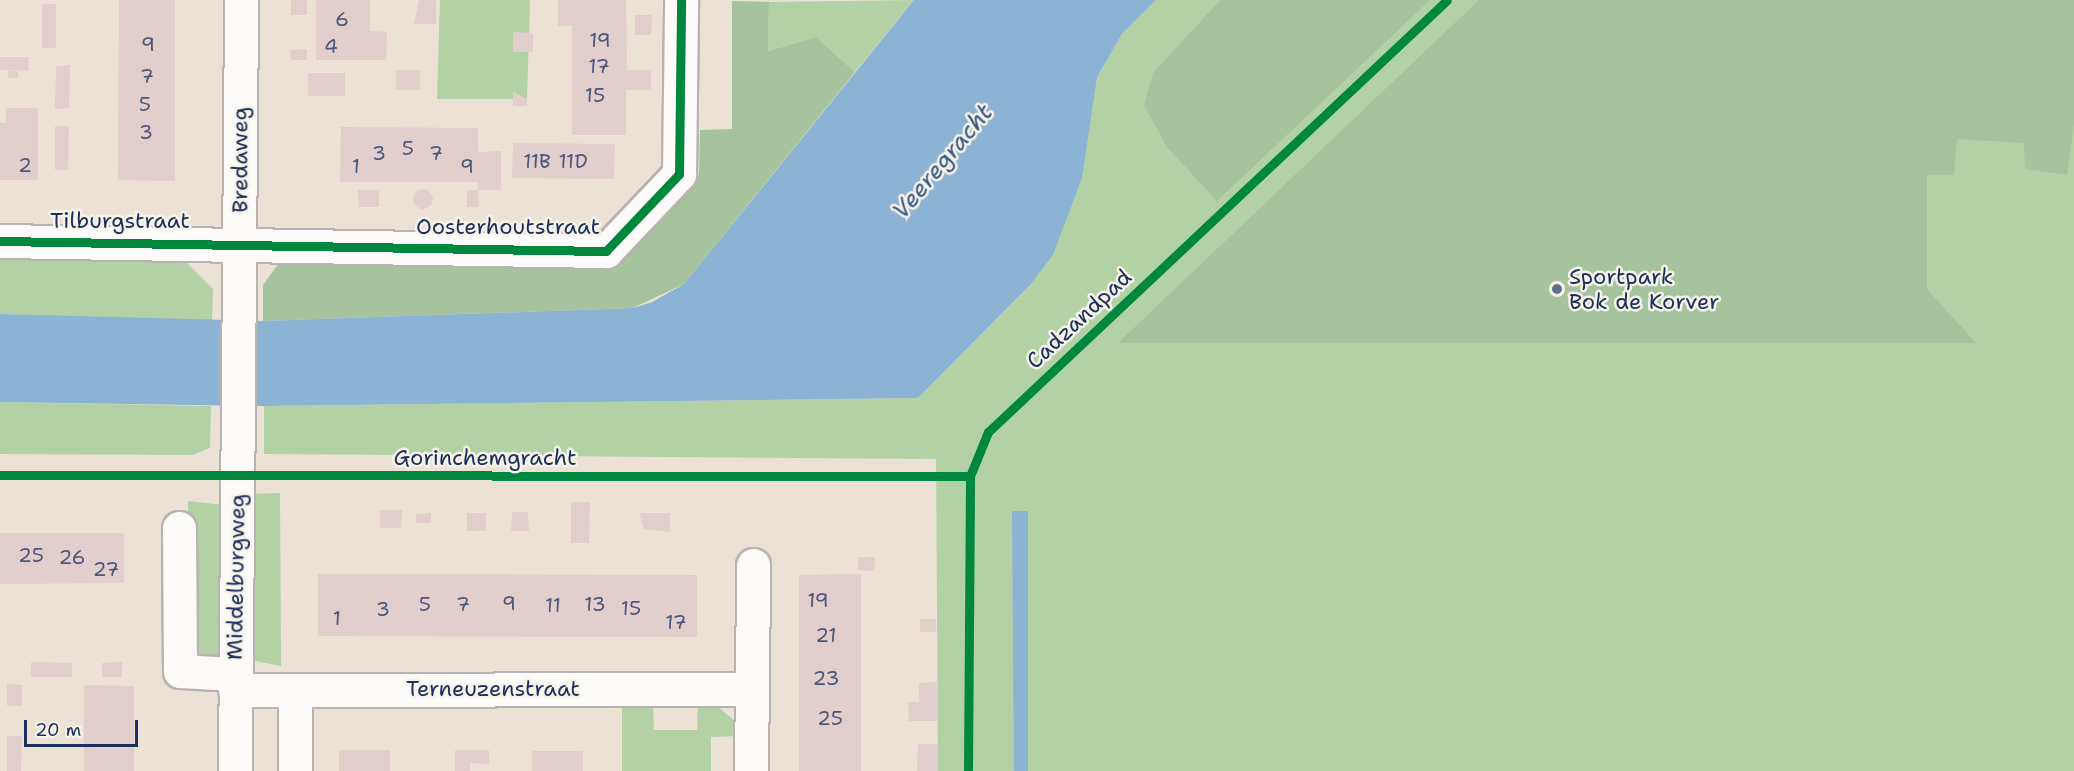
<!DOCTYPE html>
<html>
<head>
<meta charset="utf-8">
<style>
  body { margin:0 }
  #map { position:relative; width:2074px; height:771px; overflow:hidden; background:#ebe2d5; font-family:"Shantell Sans",sans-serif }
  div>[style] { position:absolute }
  .green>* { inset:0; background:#b2d2a5 }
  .forest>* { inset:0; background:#a5c39c }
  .water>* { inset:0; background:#8cb2d4 }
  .building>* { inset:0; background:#e1cecd }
  .round { border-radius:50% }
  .roads { filter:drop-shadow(2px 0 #b7b3b0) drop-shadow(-2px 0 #b7b3b0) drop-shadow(0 2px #b7b3b0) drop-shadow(0 -2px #b7b3b0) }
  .minor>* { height:33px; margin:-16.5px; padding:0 16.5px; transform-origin:16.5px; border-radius:16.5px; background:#fcfbf9 }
  .cycleway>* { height:9px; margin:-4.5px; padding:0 4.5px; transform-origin:4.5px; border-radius:4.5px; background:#00873e }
  .dots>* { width:16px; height:16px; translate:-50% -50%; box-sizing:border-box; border:3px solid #f7f3e8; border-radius:50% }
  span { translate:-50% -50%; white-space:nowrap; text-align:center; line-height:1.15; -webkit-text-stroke:5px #f7f3e8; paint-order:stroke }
  .number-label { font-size:20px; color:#4c577a }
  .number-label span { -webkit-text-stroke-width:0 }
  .street-label { font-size:22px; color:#1b2f5e }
  .poi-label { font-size:22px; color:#1b2f5e }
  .left { translate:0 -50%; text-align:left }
  .water-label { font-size:24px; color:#355687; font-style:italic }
  .scale { position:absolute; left:24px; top:720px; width:114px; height:27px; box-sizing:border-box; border:3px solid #1b2f5e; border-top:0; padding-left:8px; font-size:18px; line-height:21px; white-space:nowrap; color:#1b2f5e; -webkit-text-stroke:4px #f7f3e8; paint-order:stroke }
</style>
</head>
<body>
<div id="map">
  <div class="green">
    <i style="clip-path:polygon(440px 0,530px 0,527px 99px,437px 99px)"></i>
    <i style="clip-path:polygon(914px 0,855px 72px,816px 37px,768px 51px,769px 2px)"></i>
    <i style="clip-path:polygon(1156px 0,1220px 0,1153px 74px,1314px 0,2074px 0,2074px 771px,938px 771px,936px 459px,264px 454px,264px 406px,918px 398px,1031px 284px,1053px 255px,1097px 77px,1122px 34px)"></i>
    <i style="clip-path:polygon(0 251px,186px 262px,213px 289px,212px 322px,0 314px)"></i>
    <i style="clip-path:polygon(0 402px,211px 406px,210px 448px,192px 455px,0 454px)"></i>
    <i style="clip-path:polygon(280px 493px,281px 666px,250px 660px,242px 494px)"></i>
    <i style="clip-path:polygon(188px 501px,224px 505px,218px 661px,191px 661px)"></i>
    <i style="clip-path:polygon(622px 704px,653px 704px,654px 730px,697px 730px,698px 704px,716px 705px,736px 722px,738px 736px,711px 737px,711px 771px,622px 771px)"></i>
  </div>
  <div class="forest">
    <i style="clip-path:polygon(1220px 0,1430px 0,1217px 201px,1167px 147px,1144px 105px,1153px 73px)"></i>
    <i style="clip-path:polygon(1479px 0,2074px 0,2074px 124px,2067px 175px,2025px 169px,2024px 143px,1957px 139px,1954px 175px,1927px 175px,1927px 289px,1976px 343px,1118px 343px)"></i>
    <i style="clip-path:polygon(732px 1px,769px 2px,768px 51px,816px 37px,855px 72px,684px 284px,633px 308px,263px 321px,263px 285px,284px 256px,621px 258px,699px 175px,700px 130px,732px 129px)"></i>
  </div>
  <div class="water">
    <i style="clip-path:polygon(914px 0,1156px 0,1122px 34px,1097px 77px,1082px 178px,1053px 255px,1031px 284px,918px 398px,264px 406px,0 402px,0 314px,263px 321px,633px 308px,652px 302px,684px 284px)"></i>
    <i style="clip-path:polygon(1012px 511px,1028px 511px,1028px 771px,1014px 771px)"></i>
  </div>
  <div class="building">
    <i style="clip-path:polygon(119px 0,175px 0,175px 181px,118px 180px)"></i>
    <i style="clip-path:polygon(291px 0,307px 0,307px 15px,291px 15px)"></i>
    <i style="clip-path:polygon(316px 0,370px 0,370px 31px,387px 32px,386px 60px,316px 60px)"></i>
    <i style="clip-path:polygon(419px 0,436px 0,436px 24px,414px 24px)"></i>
    <i style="clip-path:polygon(558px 0,626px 0,627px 70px,651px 70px,651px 90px,626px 90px,626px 135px,572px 135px,572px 25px,558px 26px)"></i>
    <i style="clip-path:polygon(42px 4px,56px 4px,56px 48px,42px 48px)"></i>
    <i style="clip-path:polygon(635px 15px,652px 15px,651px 35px,635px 35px)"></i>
    <i style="clip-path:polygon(513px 32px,533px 33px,533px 52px,513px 52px)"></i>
    <i style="clip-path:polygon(307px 49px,307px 60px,291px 60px,290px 50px)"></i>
    <i style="clip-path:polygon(0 57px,29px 57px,28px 71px,0 70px)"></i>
    <i style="clip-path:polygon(70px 65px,69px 108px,55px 109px,56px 66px)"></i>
    <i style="clip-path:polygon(396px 70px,420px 70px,420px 90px,396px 90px)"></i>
    <i style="clip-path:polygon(8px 71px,18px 71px,18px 78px,8px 78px)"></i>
    <i style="clip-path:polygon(308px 73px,345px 73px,345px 96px,308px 96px)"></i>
    <i style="clip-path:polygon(513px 92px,527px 99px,527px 106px,513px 106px)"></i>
    <i style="clip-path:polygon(6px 108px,38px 108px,38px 180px,0 180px,0 123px,6px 123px)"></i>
    <i style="clip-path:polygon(55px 126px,69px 126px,68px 170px,55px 170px)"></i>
    <i style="clip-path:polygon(341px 127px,478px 128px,478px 152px,501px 151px,501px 190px,478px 190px,478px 182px,340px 182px)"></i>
    <i style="clip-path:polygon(513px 143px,615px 144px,614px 179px,512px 178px)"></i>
    <i class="round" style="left:413px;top:189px;width:20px;height:20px"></i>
    <i style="clip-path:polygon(358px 190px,379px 190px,379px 207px,359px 207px)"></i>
    <i style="clip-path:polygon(467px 190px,478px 190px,479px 207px,467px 207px)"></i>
    <i style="clip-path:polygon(571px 502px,590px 502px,589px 543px,571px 543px)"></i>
    <i style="clip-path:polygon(380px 510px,402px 510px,401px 528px,380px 528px)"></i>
    <i style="clip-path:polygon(512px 512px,528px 512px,529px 531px,511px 531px)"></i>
    <i style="clip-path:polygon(431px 513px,431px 523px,416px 523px,416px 514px)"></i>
    <i style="clip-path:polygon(467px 513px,486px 513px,486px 531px,467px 531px)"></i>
    <i style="clip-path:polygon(639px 513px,670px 513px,670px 532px,644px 529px)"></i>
    <i style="clip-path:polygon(0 533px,124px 533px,124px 583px,0 584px)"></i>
    <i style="clip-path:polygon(858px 557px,875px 557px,874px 571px,858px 570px)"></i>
    <i style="clip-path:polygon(318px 574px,697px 575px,697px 637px,318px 636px)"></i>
    <i style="clip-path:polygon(861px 574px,861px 771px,799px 771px,799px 575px)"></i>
    <i style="clip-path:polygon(920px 619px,936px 619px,936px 632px,920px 632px)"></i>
    <i style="clip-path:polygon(31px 662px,72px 663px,72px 677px,31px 677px)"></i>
    <i style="clip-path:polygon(122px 662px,122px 677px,102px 677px,102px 663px)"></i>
    <i style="clip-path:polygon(938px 682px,938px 721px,909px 721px,908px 702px,919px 702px,919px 683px)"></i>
    <i style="clip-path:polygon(7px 684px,22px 685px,22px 706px,7px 706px)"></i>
    <i style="clip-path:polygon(84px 685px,134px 686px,134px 771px,84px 771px)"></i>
    <i style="clip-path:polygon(7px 736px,22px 736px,21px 771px,7px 771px)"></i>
    <i style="clip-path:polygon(918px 744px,938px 744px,938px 771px,917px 771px)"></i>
    <i style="clip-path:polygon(339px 750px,390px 750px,390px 771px,339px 771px)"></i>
    <i style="clip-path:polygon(455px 750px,489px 750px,489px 764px,470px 763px,470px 771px,455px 771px)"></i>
    <i style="clip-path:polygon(532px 751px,583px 751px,583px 771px,532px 771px)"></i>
  </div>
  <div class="roads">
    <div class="minor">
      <i style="left:0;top:241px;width:606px;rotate:0.95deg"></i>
      <i style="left:606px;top:251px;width:106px;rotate:-46.5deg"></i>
      <i style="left:679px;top:174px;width:174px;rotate:-89.3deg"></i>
      <i style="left:179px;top:528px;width:143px;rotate:89.6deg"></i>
      <i style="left:180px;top:671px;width:55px;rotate:3.1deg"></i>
      <i style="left:235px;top:690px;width:516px;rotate:-0.11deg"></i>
      <i style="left:235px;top:771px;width:771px;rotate:-89.55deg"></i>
      <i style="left:295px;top:771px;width:81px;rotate:-90deg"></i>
      <i style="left:751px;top:771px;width:206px;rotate:-89.4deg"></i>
    </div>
  </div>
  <div class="cycleway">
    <i style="left:0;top:241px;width:606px;rotate:0.95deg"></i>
    <i style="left:606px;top:251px;width:106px;rotate:-46.5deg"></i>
    <i style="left:679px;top:174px;width:174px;rotate:-89.3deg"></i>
    <i style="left:0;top:475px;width:970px;rotate:0.06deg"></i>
    <i style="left:968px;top:771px;width:295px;rotate:-89.6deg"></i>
    <i style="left:970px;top:476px;width:48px;rotate:-67.8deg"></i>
    <i style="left:988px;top:432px;width:630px;rotate:-43.26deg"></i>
  </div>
  <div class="dots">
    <i style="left:1557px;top:289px;background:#646e88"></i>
  </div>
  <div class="number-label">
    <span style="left:342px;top:19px">6</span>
    <span style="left:600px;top:40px">19</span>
    <span style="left:148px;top:44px">9</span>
    <span style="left:331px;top:46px">4</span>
    <span style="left:599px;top:66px">17</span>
    <span style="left:147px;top:76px">7</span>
    <span style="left:595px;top:95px">15</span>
    <span style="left:145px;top:104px">5</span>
    <span style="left:146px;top:132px">3</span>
    <span style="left:408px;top:148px">5</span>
    <span style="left:379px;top:153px">3</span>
    <span style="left:436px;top:153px">7</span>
    <span style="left:537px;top:161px">11B</span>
    <span style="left:573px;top:161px">11D</span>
    <span style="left:25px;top:165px">2</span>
    <span style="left:356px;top:166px">1</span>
    <span style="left:467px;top:166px">9</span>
    <span style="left:31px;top:555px">25</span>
    <span style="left:72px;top:557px">26</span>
    <span style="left:106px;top:569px">27</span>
    <span style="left:818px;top:600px">19</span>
    <span style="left:509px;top:603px">9</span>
    <span style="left:425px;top:604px">5</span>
    <span style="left:463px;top:604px">7</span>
    <span style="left:595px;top:604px">13</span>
    <span style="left:553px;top:605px">11</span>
    <span style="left:631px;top:608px">15</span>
    <span style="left:383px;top:609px">3</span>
    <span style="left:337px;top:618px">1</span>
    <span style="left:676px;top:622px">17</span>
    <span style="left:826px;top:635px">21</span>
    <span style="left:826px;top:678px">23</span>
    <span style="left:830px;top:718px">25</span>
  </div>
  <div class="street-label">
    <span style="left:240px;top:160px;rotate:-90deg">Bredaweg</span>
    <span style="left:120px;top:221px">Tilburgstraat</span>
    <span style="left:508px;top:227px">Oosterhoutstraat</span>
    <span style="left:1079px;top:319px;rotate:-43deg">Cadzandpad</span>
    <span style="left:485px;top:458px">Gorinchemgracht</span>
    <span style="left:236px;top:577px;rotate:-89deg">Middelburgweg</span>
    <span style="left:493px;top:689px">Terneuzenstraat</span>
  </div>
  <div class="poi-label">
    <span class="left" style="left:1569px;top:289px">Sportpark<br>Bok de Korver</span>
  </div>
  <div class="water-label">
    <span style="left:943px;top:162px;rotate:-50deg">Veeregracht</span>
  </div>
  <div class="scale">20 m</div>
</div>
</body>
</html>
